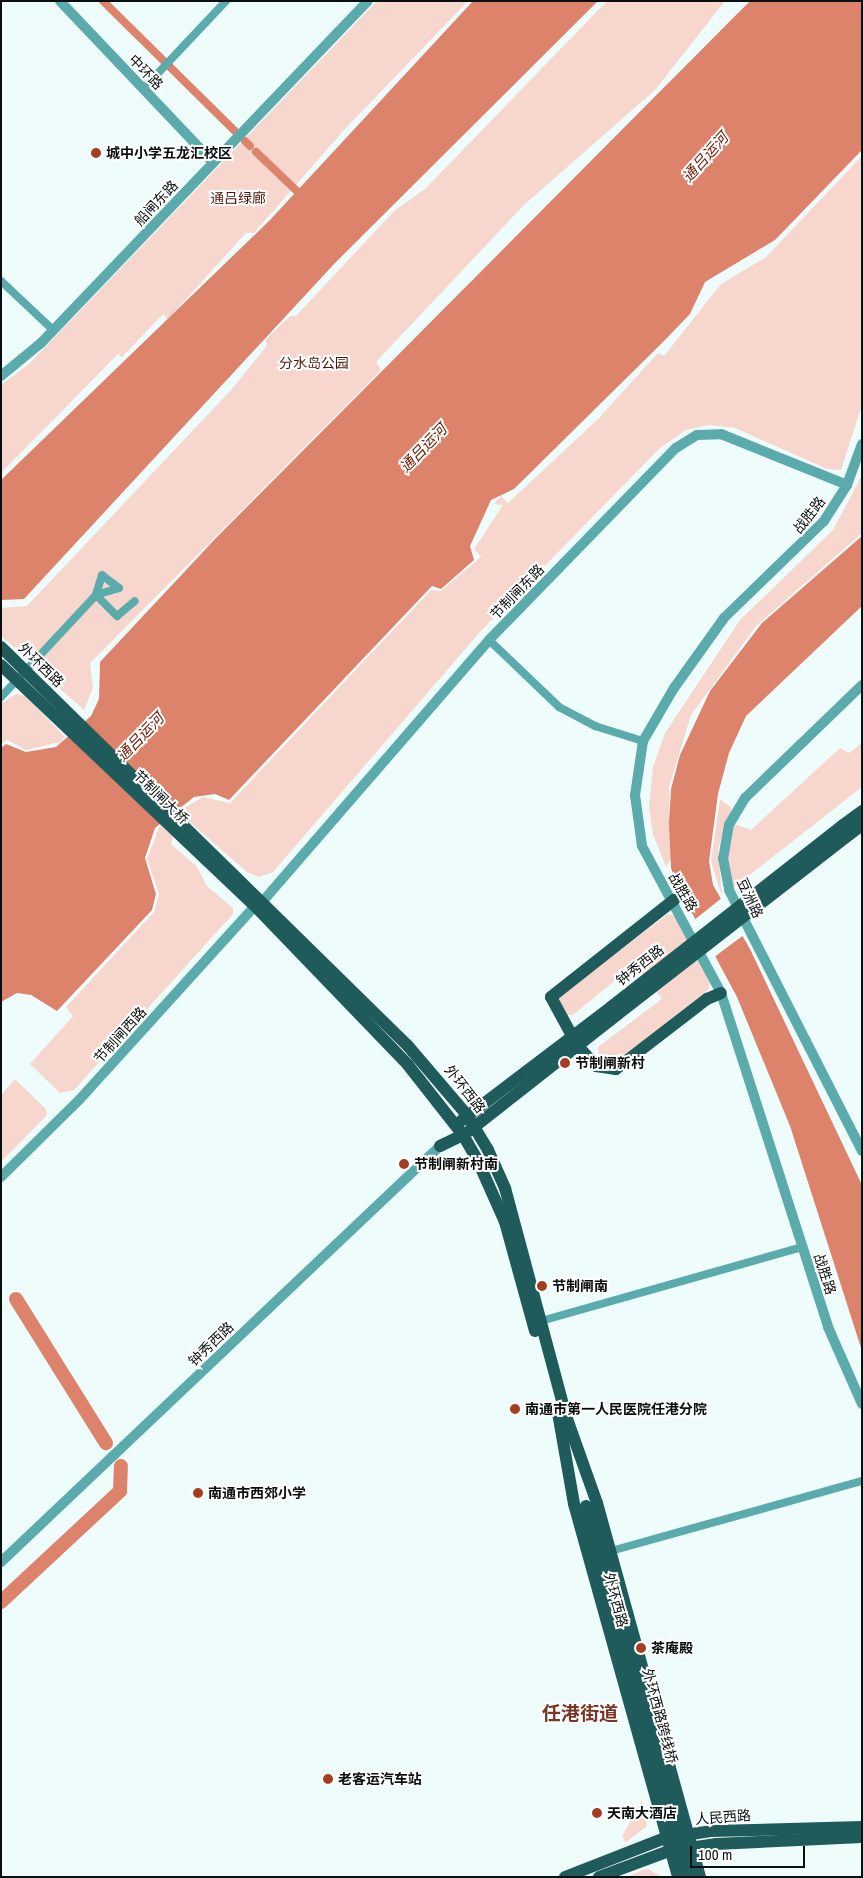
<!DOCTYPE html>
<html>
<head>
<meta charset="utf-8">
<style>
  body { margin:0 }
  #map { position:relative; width:863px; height:1878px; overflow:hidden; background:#effcfc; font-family:"Archivo Narrow","Noto Sans SC",sans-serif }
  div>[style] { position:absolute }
  .green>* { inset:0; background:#f7d6cd }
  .water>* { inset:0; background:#dd836c }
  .pier>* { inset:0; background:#effcfc }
  .canal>* { height:8px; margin:-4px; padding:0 4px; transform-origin:4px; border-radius:4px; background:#dd836c }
  .river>* { height:14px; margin:-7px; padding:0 7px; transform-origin:7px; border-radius:7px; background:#dd836c }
  .minor>* { height:8px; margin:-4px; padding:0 4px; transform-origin:4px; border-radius:4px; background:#5babac }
  .tertiary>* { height:10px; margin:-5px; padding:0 5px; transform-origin:5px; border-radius:5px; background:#5babac }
  .primary>* { height:12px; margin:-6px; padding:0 6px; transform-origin:6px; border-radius:6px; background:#205b5c }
  .primary-bridge>* { height:12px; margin:-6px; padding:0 6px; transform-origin:6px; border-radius:6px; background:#205b5c }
  .dots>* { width:14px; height:14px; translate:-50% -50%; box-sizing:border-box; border:2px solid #fff; border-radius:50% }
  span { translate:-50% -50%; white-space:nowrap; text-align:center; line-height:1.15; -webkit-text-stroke:4px #fff; paint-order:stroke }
  .street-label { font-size:14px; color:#090e0e }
  .poi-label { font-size:14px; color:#090e0e; font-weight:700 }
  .left { translate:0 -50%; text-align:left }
  .park-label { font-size:14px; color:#4e1607 }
  .water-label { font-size:15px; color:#70200a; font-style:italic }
  .district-label { font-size:19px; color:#7a3624; font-weight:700 }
  .frame { position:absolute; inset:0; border:2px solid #090e0e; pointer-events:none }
  .scale { position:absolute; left:690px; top:1846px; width:115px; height:22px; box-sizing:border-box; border:2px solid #090e0e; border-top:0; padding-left:6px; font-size:15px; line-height:18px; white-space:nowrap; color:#090e0e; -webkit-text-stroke:4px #fff; paint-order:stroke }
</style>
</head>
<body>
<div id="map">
  <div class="green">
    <i style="clip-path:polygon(377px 1px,468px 1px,344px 130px,254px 233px,246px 233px,168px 319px,163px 314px,122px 357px,118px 354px,1px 473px,1px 385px,30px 363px)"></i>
    <i style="clip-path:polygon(607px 1px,725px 1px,655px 90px,524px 205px,376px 362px,381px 370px,90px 663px,93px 688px,84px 710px,1px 636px,1px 608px,27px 606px,231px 390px,266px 347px,266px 339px,290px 316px,296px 316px,395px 210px,425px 189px)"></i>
    <i style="clip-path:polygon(862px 156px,862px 405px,841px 470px,827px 469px,735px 428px,709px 425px,686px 430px,660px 448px,480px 632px,273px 872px,259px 877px,247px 872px,178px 812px,203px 797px,230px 803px,431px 590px,441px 591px,481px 557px,474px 549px,503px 505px,494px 504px,501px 496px,508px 503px,598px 419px,658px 353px,664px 356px,721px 284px,766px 257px)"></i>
    <i style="clip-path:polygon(862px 475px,862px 533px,756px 626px,691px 715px,669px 787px,671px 859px,666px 867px,653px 834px,649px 807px,653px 767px,665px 733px,740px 620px,833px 530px)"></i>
    <i style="clip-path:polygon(17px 694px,26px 696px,65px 737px,60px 742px,26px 750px,7px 740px,1px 744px,1px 703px)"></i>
    <i style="clip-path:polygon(862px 743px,862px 787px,733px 888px,727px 857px,735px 824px,751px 830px,840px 748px,849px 753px)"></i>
    <i style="clip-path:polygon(720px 799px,732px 808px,718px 849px,722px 897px,711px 861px)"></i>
    <i style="clip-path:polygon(160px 825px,173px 836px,171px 844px,197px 867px,207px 886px,233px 908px,233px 914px,74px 1090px,60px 1093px,30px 1064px,73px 1016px,66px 1007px,154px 912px,159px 894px,147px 859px)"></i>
    <i style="clip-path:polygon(668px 914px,675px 916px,710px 978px,709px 989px,615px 1063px,599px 1061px,598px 1047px,662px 999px,634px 965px,573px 1015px,565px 1015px,557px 998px)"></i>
    <i style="clip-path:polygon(15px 1079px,46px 1109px,47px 1115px,1px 1162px,1px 1095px)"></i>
    <i style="clip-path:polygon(642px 1800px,647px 1826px,626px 1842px,622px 1837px)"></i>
    <i style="clip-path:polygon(648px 1869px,662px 1877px,627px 1877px,642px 1870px)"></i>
  </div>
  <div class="water">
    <i style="clip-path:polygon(473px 1px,598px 1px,335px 263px,24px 599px,1px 600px,1px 480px,270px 220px)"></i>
    <i style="clip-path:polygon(750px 1px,862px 1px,862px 150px,775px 240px,705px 282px,690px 314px,664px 341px,514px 489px,491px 500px,470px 546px,474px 560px,441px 589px,432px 586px,229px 800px,215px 794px,194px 797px,155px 828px,145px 858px,156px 894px,152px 910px,57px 1011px,31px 995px,17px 993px,1px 1002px,1px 748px,6px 744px,26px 752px,56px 747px,91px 716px,99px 699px,100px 662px,216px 538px)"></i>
    <i style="clip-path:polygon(862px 536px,862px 606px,746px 716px,729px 753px,718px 794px,709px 861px,713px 885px,750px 949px,862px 1185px,862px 1351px,790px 1126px,737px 997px,677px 885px,671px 868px,669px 824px,671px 789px,680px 755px,710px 691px,762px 623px)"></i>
  </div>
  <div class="pier">
    <i style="clip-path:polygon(723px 897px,745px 934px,713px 958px,693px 921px)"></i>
  </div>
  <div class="canal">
    <i style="left:103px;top:1px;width:185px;rotate:44.6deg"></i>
    <i style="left:245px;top:141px;width:7px;rotate:45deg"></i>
    <i style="left:256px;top:152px;width:57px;rotate:43.6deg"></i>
  </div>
  <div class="river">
    <i style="left:16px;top:1299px;width:170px;rotate:58deg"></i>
    <i style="left:1px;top:1602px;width:163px;rotate:-43deg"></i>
    <i style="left:120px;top:1491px;width:25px;rotate:-88deg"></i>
  </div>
  <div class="minor">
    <i style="left:143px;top:89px;width:121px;rotate:-46.7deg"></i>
    <i style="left:1px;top:281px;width:71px;rotate:43.3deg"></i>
    <i style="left:489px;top:640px;width:97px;rotate:43.7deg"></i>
    <i style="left:559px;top:707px;width:41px;rotate:27.8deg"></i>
    <i style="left:595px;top:726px;width:50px;rotate:17.4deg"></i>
    <i style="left:1px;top:697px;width:139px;rotate:-47deg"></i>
    <i style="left:96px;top:595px;width:24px;rotate:-17deg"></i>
    <i style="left:119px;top:588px;width:21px;rotate:-143deg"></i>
    <i style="left:102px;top:575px;width:21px;rotate:107deg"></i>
    <i style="left:96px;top:595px;width:30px;rotate:45deg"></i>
    <i style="left:117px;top:616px;width:23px;rotate:-40deg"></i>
    <i style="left:541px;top:1321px;width:271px;rotate:-15.8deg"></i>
    <i style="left:611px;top:1551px;width:261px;rotate:-15.6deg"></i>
  </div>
  <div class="tertiary">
    <i style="left:60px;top:1px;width:222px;rotate:46.5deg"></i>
    <i style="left:1px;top:376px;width:52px;rotate:-39.5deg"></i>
    <i style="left:41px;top:343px;width:473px;rotate:-46.3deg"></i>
    <i style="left:862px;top:444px;width:44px;rotate:110.1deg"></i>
    <i style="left:847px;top:485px;width:43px;rotate:122.6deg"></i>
    <i style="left:824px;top:521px;width:139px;rotate:135.9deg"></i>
    <i style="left:724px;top:618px;width:86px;rotate:125.5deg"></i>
    <i style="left:674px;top:688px;width:61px;rotate:120.3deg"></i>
    <i style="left:643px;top:741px;width:55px;rotate:98.4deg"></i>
    <i style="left:635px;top:795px;width:51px;rotate:82.2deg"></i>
    <i style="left:642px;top:846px;width:167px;rotate:61.7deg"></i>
    <i style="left:721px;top:993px;width:351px;rotate:72.2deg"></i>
    <i style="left:828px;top:1327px;width:84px;rotate:66.2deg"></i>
    <i style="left:862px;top:685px;width:163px;rotate:136deg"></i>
    <i style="left:745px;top:798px;width:31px;rotate:121deg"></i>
    <i style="left:729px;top:825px;width:34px;rotate:100deg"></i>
    <i style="left:723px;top:858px;width:33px;rotate:79deg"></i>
    <i style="left:729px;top:890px;width:293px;rotate:63deg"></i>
    <i style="left:263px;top:901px;width:345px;rotate:-49.1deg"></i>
    <i style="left:489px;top:640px;width:268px;rotate:-45.8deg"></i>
    <i style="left:676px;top:448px;width:25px;rotate:-32deg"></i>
    <i style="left:697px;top:435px;width:24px;rotate:-2deg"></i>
    <i style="left:721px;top:434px;width:136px;rotate:22deg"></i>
    <i style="left:1px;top:1177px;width:111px;rotate:-44.6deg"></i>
    <i style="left:80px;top:1099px;width:261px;rotate:-47.8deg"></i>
    <i style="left:1px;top:1562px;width:605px;rotate:-43.46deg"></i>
  </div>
  <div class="primary">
    <i style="left:1px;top:647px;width:570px;rotate:44.43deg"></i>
    <i style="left:408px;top:1046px;width:91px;rotate:49.5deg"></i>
    <i style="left:467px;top:1115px;width:41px;rotate:59deg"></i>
    <i style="left:488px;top:1150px;width:42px;rotate:65.9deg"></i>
    <i style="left:505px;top:1188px;width:236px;rotate:75deg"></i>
    <i style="left:566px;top:1416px;width:92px;rotate:70.4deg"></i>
    <i style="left:597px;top:1503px;width:388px;rotate:74.6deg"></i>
    <i style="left:1px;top:665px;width:356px;rotate:43.5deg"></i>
    <i style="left:259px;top:910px;width:215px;rotate:46.1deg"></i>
    <i style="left:408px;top:1065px;width:89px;rotate:51.8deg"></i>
    <i style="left:843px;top:825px;width:24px;rotate:-36deg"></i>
    <i style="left:850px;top:834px;width:15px;rotate:-37deg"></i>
    <i style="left:571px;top:1034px;width:42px;rotate:-118.4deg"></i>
    <i style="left:551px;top:997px;width:157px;rotate:-38.3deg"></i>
    <i style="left:577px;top:1045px;width:28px;rotate:48deg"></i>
    <i style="left:596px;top:1066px;width:20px;rotate:9deg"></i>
    <i style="left:616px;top:1069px;width:115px;rotate:-37.6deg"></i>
    <i style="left:707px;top:999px;width:15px;rotate:-23deg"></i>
    <i style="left:461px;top:1121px;width:188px;rotate:-37.2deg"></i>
    <i style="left:469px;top:1131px;width:189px;rotate:-38.1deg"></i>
    <i style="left:440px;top:1146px;width:25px;rotate:-26deg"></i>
    <i style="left:463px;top:1135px;width:28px;rotate:60deg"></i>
    <i style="left:477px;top:1159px;width:69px;rotate:66deg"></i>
    <i style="left:505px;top:1222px;width:113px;rotate:74.6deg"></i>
    <i style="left:558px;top:1413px;width:92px;rotate:80deg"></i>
    <i style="left:574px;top:1504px;width:387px;rotate:74.4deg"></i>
    <i style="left:565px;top:1877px;width:107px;rotate:-21.3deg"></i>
    <i style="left:665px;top:1838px;width:48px;rotate:-8.5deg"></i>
    <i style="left:712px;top:1831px;width:150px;rotate:-1.5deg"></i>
    <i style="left:599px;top:1877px;width:75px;rotate:-20.4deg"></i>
    <i style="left:669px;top:1851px;width:48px;rotate:-8.5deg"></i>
    <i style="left:716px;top:1844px;width:146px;rotate:-2.7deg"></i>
  </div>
  <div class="primary-bridge">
    <i style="left:611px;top:1007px;width:295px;rotate:-38.1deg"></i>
    <i style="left:618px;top:1014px;width:294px;rotate:-37.8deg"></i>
    <i style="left:586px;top:1506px;width:385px;rotate:74.5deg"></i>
  </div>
  <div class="dots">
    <i style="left:96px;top:153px;background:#a53d21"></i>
    <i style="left:565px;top:1063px;background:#a53d21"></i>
    <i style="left:404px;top:1164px;background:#a53d21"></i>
    <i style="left:542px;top:1286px;background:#a53d21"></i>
    <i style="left:515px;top:1409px;background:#a53d21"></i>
    <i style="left:198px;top:1493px;background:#a53d21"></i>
    <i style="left:641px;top:1648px;background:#a53d21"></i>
    <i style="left:328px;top:1779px;background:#a53d21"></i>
    <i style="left:597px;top:1813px;background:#a53d21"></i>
  </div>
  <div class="street-label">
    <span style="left:146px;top:72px;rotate:46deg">中环路</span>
    <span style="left:156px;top:203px;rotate:-47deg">船闸东路</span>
    <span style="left:809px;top:515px;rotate:-52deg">战胜路</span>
    <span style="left:517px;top:592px;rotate:-46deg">节制闸东路</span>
    <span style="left:41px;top:665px;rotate:44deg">外环西路</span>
    <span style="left:161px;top:797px;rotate:44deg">节制闸大桥</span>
    <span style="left:683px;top:892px;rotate:59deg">战胜路</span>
    <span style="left:750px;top:898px;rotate:65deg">豆洲路</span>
    <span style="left:640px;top:965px;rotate:-38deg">钟秀西路</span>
    <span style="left:120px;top:1035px;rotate:-48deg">节制闸西路</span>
    <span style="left:465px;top:1089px;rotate:52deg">外环西路</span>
    <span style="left:825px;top:1274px;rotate:72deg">战胜路</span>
    <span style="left:211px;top:1344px;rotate:-44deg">钟秀西路</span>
    <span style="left:616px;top:1600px;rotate:75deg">外环西路</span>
    <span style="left:660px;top:1716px;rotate:75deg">外环西路跨线桥</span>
    <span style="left:723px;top:1817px;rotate:-4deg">人民西路</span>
  </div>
  <div class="poi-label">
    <span class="left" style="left:106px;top:153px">城中小学五龙汇校区</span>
    <span class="left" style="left:575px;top:1063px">节制闸新村</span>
    <span class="left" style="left:414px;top:1164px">节制闸新村南</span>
    <span class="left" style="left:552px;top:1286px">节制闸南</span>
    <span class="left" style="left:525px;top:1409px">南通市第一人民医院任港分院</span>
    <span class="left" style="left:208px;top:1493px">南通市西郊小学</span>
    <span class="left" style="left:651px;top:1648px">茶庵殿</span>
    <span class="left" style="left:338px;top:1779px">老客运汽车站</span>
    <span class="left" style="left:607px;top:1813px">天南大酒店</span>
  </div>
  <div class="park-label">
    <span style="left:238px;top:198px">通吕绿廊</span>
    <span style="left:314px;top:363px">分水岛公园</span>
  </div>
  <div class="water-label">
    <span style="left:705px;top:157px;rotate:-48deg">通吕运河</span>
    <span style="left:423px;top:448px;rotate:-46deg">通吕运河</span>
    <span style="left:140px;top:737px;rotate:-46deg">通吕运河</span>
  </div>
  <div class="district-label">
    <span style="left:580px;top:1714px">任港街道</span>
  </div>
  <div class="frame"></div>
  <div class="scale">100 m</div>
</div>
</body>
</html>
